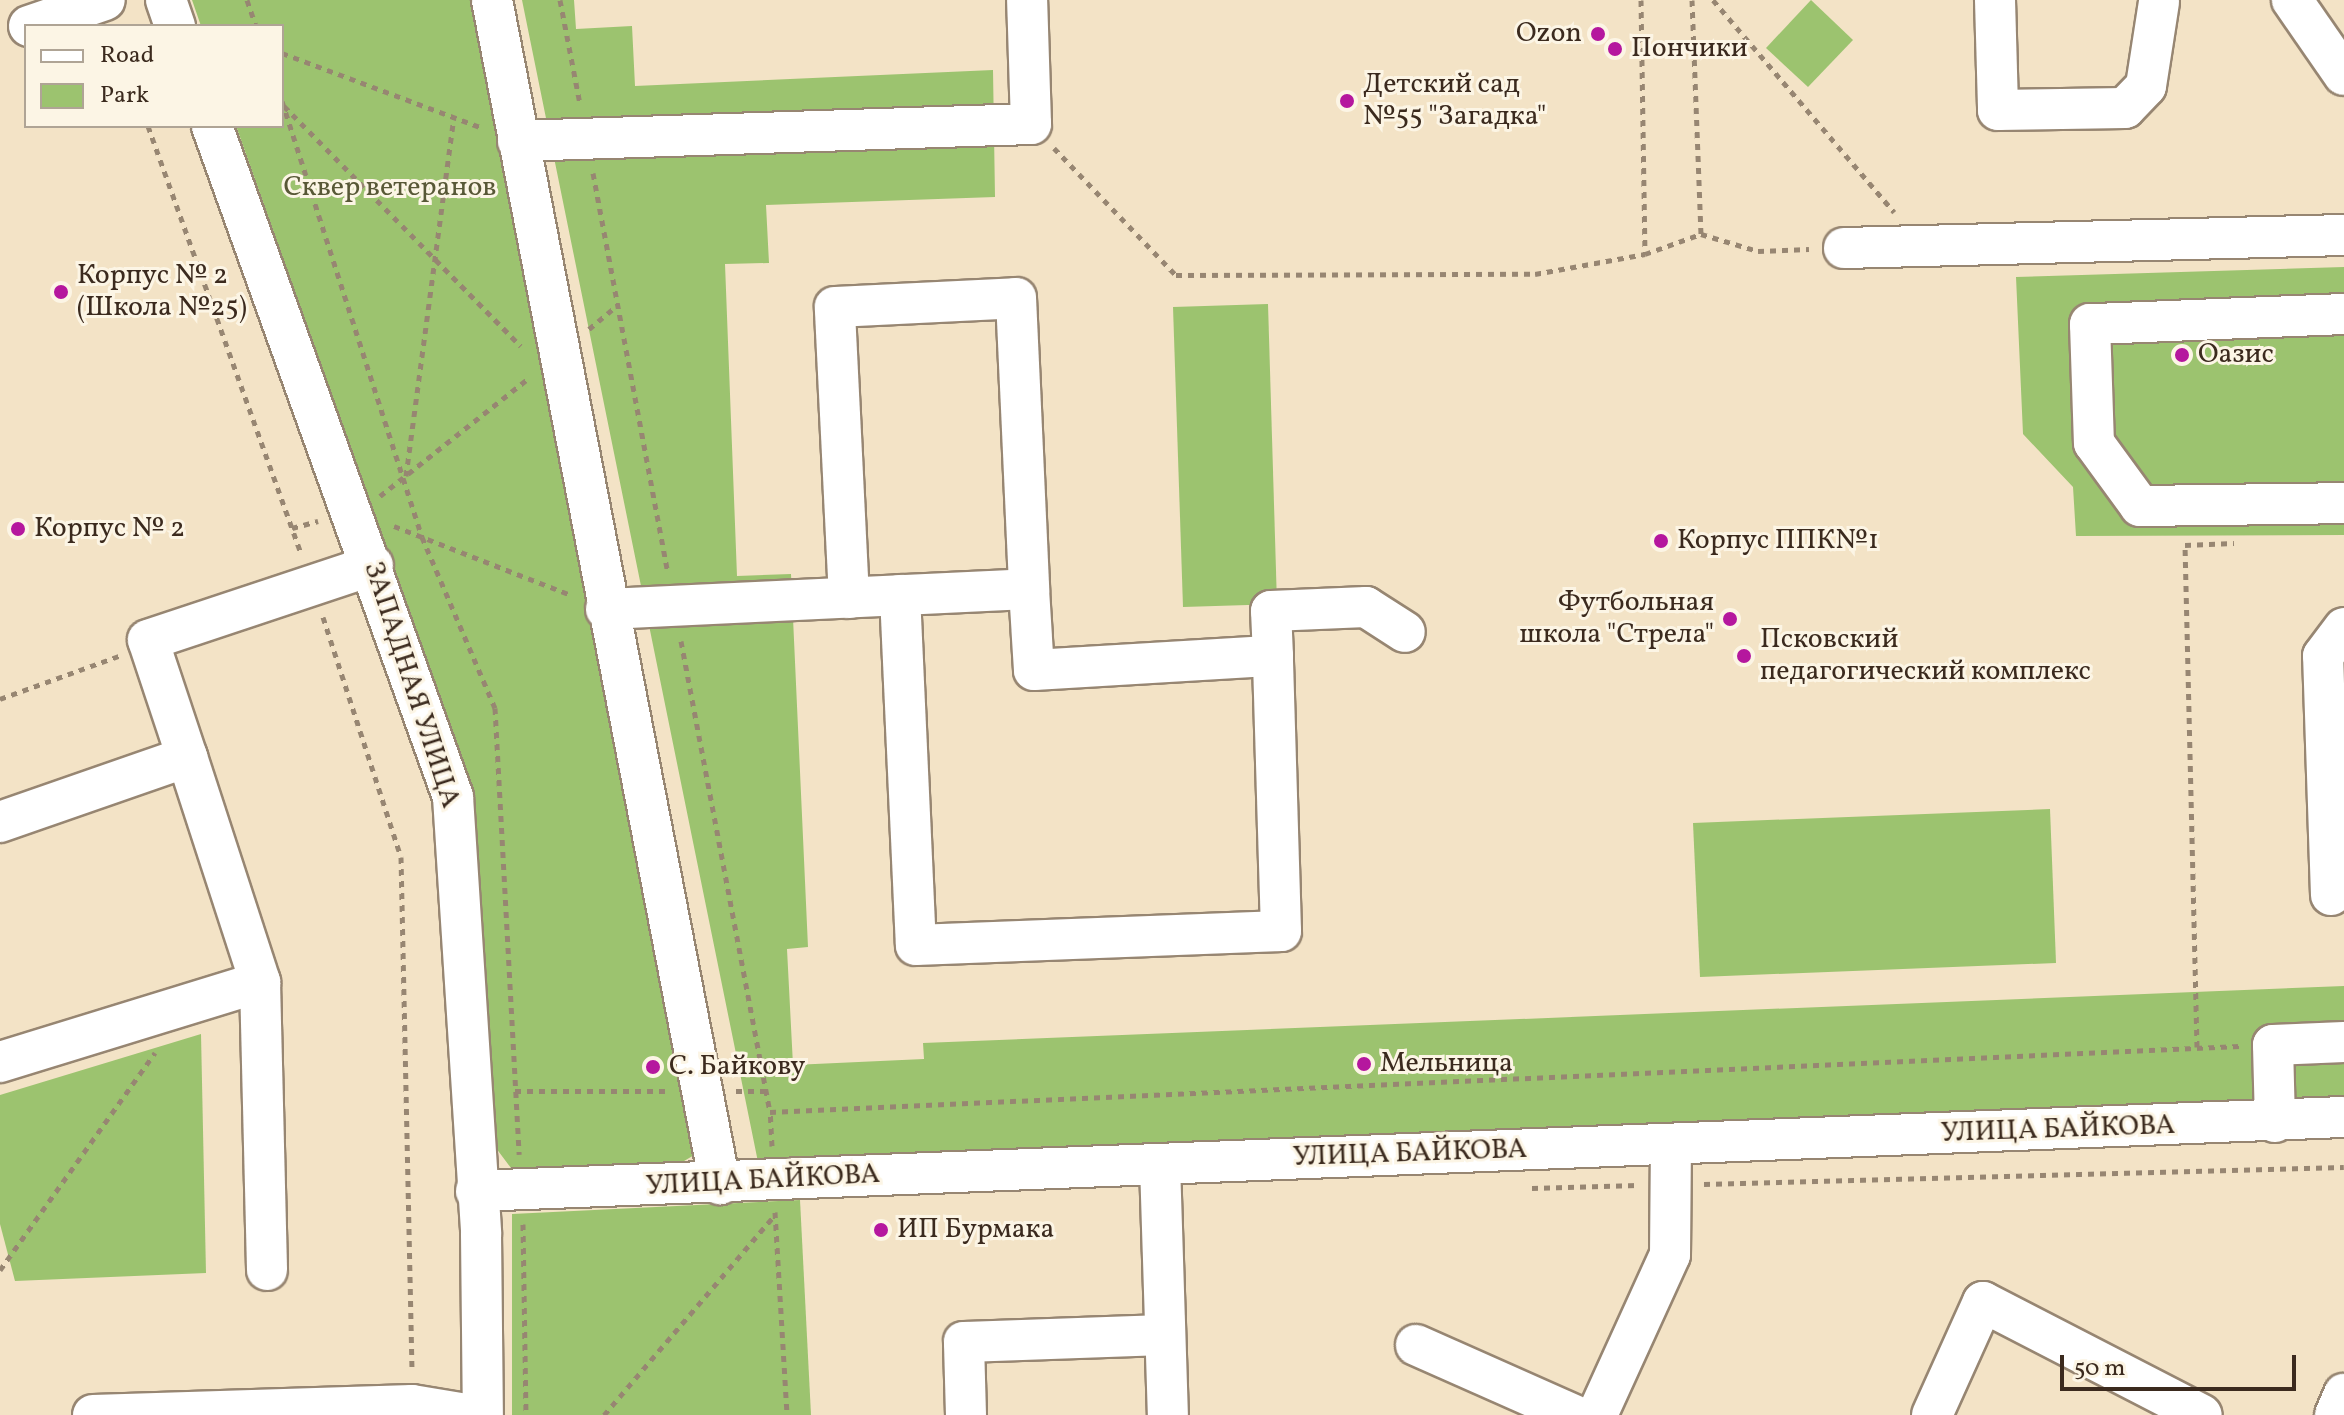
<!DOCTYPE html>
<html>
<head>
<meta charset="utf-8">
<style>
  body { margin:0 }
  #map { position:relative; width:2344px; height:1415px; overflow:hidden; background:#f3e3c6; font-family:Vollkorn,serif }
  div>[style] { position:absolute }
  .green>* { inset:0; background:#9cc36f }
  .path>* { height:5px; margin-top:-2.5px; transform-origin:0; background:repeating-linear-gradient(90deg,#978672 0 6px,transparent 0 12px) }
  .roads { filter:drop-shadow(2px 0 #978672) drop-shadow(-2px 0 #978672) drop-shadow(0 2px #978672) drop-shadow(0 -2px #978672) }
  .minor>* { height:40px; margin:-20px; padding:0 20px; transform-origin:20px; border-radius:20px; background:#fff }
  .dots>* { width:22px; height:22px; translate:-50% -50%; box-sizing:border-box; border:4px solid #fcf5e5; border-radius:50% }
  span { translate:-50% -50%; white-space:nowrap; text-align:center; line-height:1.15; -webkit-text-stroke:6px #fcf5e5; paint-order:stroke }
  .poi-label { font-size:28px; color:#3b2a1e }
  .right { translate:-100% -50%; text-align:right }
  .left { translate:0 -50%; text-align:left }
  .park-label { font-size:28px; color:#585836 }
  .street-label { font-size:28px; color:#3b2a1e }
  .legend { position:absolute; left:24px; top:24px; width:260px; height:104px; box-sizing:border-box; background:#fcf5e5; border:2px solid #afa495; margin:0; padding:10px 14px; list-style:none; font-size:24px; color:#3b2a1e }
  .legend li { display:flex; align-items:center; gap:16px; height:40px }
  .legend b { width:40px; border:2px solid #afa495 }
  .scale { position:absolute; left:2060px; top:1355px; width:236px; height:36px; box-sizing:border-box; border:4px solid #3b2a1e; border-top:0; padding-left:10px; font-size:24px; line-height:28px; white-space:nowrap; color:#3b2a1e; -webkit-text-stroke:6px #fcf5e5; paint-order:stroke }
</style>
</head>
<body>
<div id="map">
  <div class="green">
    <i style="clip-path:polygon(192px 0,480px 0,701px 1151px,679px 1164px,511px 1168px,484px 1132px,467px 776px,236px 126px,282px 126px,282px 26px,201px 26px)"></i>
    <i style="clip-path:polygon(522px 0,574px 0,576px 29px,632px 26px,635px 86px,993px 70px,995px 197px,766px 205px,769px 263px,725px 264px,737px 576px,791px 574px,808px 947px,787px 949px,793px 1065px,924px 1059px,923px 1043px,2344px 986px,2344px 1102px,758px 1162px)"></i>
    <i style="clip-path:polygon(1811px 0,1853px 40px,1808px 87px,1766px 48px)"></i>
    <i style="clip-path:polygon(2344px 267px,2344px 535px,2076px 536px,2073px 487px,2023px 434px,2016px 277px)"></i>
    <i style="clip-path:polygon(1268px 304px,1277px 604px,1183px 607px,1173px 307px)"></i>
    <i style="clip-path:polygon(2050px 809px,2056px 963px,1700px 977px,1693px 823px)"></i>
    <i style="clip-path:polygon(201px 1034px,206px 1273px,15px 1281px,0 1224px,0 1095px)"></i>
    <i style="clip-path:polygon(800px 1200px,811px 1415px,512px 1415px,512px 1214px)"></i>
  </div>
  <div class="path">
    <i style="left:247px;top:0;width:28px;rotate:71deg"></i>
    <i style="left:560px;top:0;width:106px;rotate:79.1deg"></i>
    <i style="left:1641px;top:0;width:254px;rotate:89.1deg"></i>
    <i style="left:1692px;top:0;width:234px;rotate:87.8deg"></i>
    <i style="left:1713px;top:0;width:279px;rotate:49.5deg"></i>
    <i style="left:282px;top:53px;width:211px;rotate:20.5deg"></i>
    <i style="left:282px;top:101px;width:458px;rotate:72.2deg"></i>
    <i style="left:422px;top:537px;width:186px;rotate:66.9deg"></i>
    <i style="left:495px;top:708px;width:447px;rotate:86.9deg"></i>
    <i style="left:284px;top:106px;width:337px;rotate:45.4deg"></i>
    <i style="left:148px;top:126px;width:455px;rotate:70.3deg"></i>
    <i style="left:1054px;top:148px;width:176px;rotate:46.2deg"></i>
    <i style="left:1176px;top:275px;width:359px;rotate:-0.2deg"></i>
    <i style="left:1535px;top:274px;width:112px;rotate:-10.3deg"></i>
    <i style="left:1645px;top:254px;width:59px;rotate:-19.7deg"></i>
    <i style="left:1701px;top:234px;width:59px;rotate:16.6deg"></i>
    <i style="left:1758px;top:251px;width:51px;rotate:-2.2deg"></i>
    <i style="left:593px;top:173px;width:406px;rotate:79.4deg"></i>
    <i style="left:589px;top:329px;width:38px;rotate:-40deg"></i>
    <i style="left:406px;top:476px;width:362px;rotate:-82.4deg"></i>
    <i style="left:380px;top:496px;width:190px;rotate:-38.4deg"></i>
    <i style="left:394px;top:526px;width:190px;rotate:21.3deg"></i>
    <i style="left:292px;top:528px;width:27px;rotate:-15deg"></i>
    <i style="left:323px;top:617px;width:252px;rotate:72deg"></i>
    <i style="left:401px;top:857px;width:513px;rotate:88.77deg"></i>
    <i style="left:681px;top:641px;width:479px;rotate:79.3deg"></i>
    <i style="left:0;top:699px;width:127px;rotate:-19.9deg"></i>
    <i style="left:2197px;top:1047px;width:502px;rotate:-91.37deg"></i>
    <i style="left:2185px;top:545px;width:49px;rotate:-2.3deg"></i>
    <i style="left:515px;top:1091px;width:151px"></i>
    <i style="left:736px;top:1091px;width:30px"></i>
    <i style="left:772px;top:1146px;width:34px;rotate:-93deg"></i>
    <i style="left:770px;top:1112px;width:1471px;rotate:-2.57deg"></i>
    <i style="left:1704px;top:1184px;width:640px;rotate:-1.52deg"></i>
    <i style="left:1532px;top:1188px;width:106px;rotate:-1.6deg"></i>
    <i style="left:775px;top:1212px;width:203px;rotate:86.6deg"></i>
    <i style="left:523px;top:1224px;width:191px;rotate:89.1deg"></i>
    <i style="left:0;top:1270px;width:267px;rotate:-54.5deg"></i>
    <i style="left:604px;top:1415px;width:262px;rotate:-49.5deg"></i>
  </div>
  <div class="roads">
    <div class="minor">
      <i style="left:166px;top:0;width:28px;rotate:71deg"></i>
      <i style="left:492px;top:0;width:1206px;rotate:79.1deg"></i>
      <i style="left:1995px;top:0;width:110px;rotate:88.4deg"></i>
      <i style="left:1998px;top:110px;width:127px;rotate:-0.9deg"></i>
      <i style="left:2125px;top:108px;width:30px;rotate:-46deg"></i>
      <i style="left:2146px;top:86px;width:85px;rotate:-81.2deg"></i>
      <i style="left:2292px;top:0;width:91px;rotate:55.3deg"></i>
      <i style="left:29px;top:26px;width:80px;rotate:-18.9deg"></i>
      <i style="left:212px;top:126px;width:713px;rotate:70.24deg"></i>
      <i style="left:453px;top:797px;width:438px;rotate:86.3deg"></i>
      <i style="left:481px;top:1234px;width:181px;rotate:89.4deg"></i>
      <i style="left:518px;top:141px;width:513px;rotate:-1.9deg"></i>
      <i style="left:1031px;top:124px;width:124px;rotate:-91.8deg"></i>
      <i style="left:1844px;top:248px;width:500px;rotate:-1.49deg"></i>
      <i style="left:2344px;top:314px;width:254px;rotate:177.7deg"></i>
      <i style="left:2090px;top:324px;width:119px;rotate:88.1deg"></i>
      <i style="left:2094px;top:443px;width:78px;rotate:53.9deg"></i>
      <i style="left:2140px;top:506px;width:204px;rotate:-0.8deg"></i>
      <i style="left:900px;top:595px;width:350px;rotate:87.4deg"></i>
      <i style="left:916px;top:945px;width:365px;rotate:-2.2deg"></i>
      <i style="left:1281px;top:931px;width:275px;rotate:-91.7deg"></i>
      <i style="left:849px;top:598px;width:291px;rotate:-92.8deg"></i>
      <i style="left:835px;top:307px;width:181px;rotate:-2.8deg"></i>
      <i style="left:1016px;top:298px;width:291px;rotate:87.4deg"></i>
      <i style="left:606px;top:609px;width:423px;rotate:-2.7deg"></i>
      <i style="left:1029px;top:589px;width:81px;rotate:86.5deg"></i>
      <i style="left:1034px;top:670px;width:239px;rotate:-3.4deg"></i>
      <i style="left:1273px;top:656px;width:45px;rotate:-92.5deg"></i>
      <i style="left:1271px;top:611px;width:95px;rotate:-2.4deg"></i>
      <i style="left:1366px;top:607px;width:46px;rotate:32.7deg"></i>
      <i style="left:187px;top:757px;width:237px;rotate:72deg"></i>
      <i style="left:260px;top:982px;width:288px;rotate:88.6deg"></i>
      <i style="left:0;top:822px;width:198px;rotate:-19.2deg"></i>
      <i style="left:187px;top:757px;width:123px;rotate:-108.4deg"></i>
      <i style="left:148px;top:640px;width:237px;rotate:-18.4deg"></i>
      <i style="left:2331px;top:895px;width:239px;rotate:-91.9deg"></i>
      <i style="left:2323px;top:656px;width:35px;rotate:-53deg"></i>
      <i style="left:0;top:1062px;width:272px;rotate:-17.1deg"></i>
      <i style="left:2275px;top:1122px;width:77px;rotate:-91.5deg"></i>
      <i style="left:2273px;top:1045px;width:71px;rotate:-2.4deg"></i>
      <i style="left:1160px;top:1164px;width:251px;rotate:88.2deg"></i>
      <i style="left:476px;top:1191px;width:1869px;rotate:-2.27deg"></i>
      <i style="left:1416px;top:1345px;width:173px;rotate:23.9deg"></i>
      <i style="left:93px;top:1415px;width:319px;rotate:-1.8deg"></i>
      <i style="left:412px;top:1405px;width:61px;rotate:9.5deg"></i>
      <i style="left:966px;top:1415px;width:73px;rotate:-91.6deg"></i>
      <i style="left:964px;top:1342px;width:201px;rotate:-2deg"></i>
      <i style="left:1597px;top:1415px;width:176px;rotate:-65.5deg"></i>
      <i style="left:1670px;top:1255px;width:111px;rotate:-89.5deg"></i>
      <i style="left:1932px;top:1415px;width:124px;rotate:-65.7deg"></i>
      <i style="left:1983px;top:1302px;width:246px;rotate:27.3deg"></i>
      <i style="left:2335px;top:1415px;width:23px;rotate:-67deg"></i>
    </div>
  </div>
  <div class="dots">
    <i style="left:1598px;top:34px;background:#b5179e"></i>
    <i style="left:1615px;top:49px;background:#b5179e"></i>
    <i style="left:1347px;top:101px;background:#b5179e"></i>
    <i style="left:61px;top:292px;background:#b5179e"></i>
    <i style="left:2182px;top:355px;background:#b5179e"></i>
    <i style="left:18px;top:529px;background:#b5179e"></i>
    <i style="left:1661px;top:541px;background:#b5179e"></i>
    <i style="left:1730px;top:619px;background:#b5179e"></i>
    <i style="left:1744px;top:656px;background:#b5179e"></i>
    <i style="left:1364px;top:1064px;background:#b5179e"></i>
    <i style="left:653px;top:1067px;background:#b5179e"></i>
    <i style="left:881px;top:1230px;background:#b5179e"></i>
  </div>
  <div class="poi-label">
    <span class="right" style="left:1582px;top:34px">Ozon</span>
    <span class="left" style="left:1631px;top:49px">Пончики</span>
    <span class="left" style="left:1363px;top:101px">Детский сад<br>№55 "Загадка"</span>
    <span class="left" style="left:77px;top:292px">Корпус № 2<br>(Школа №25)</span>
    <span class="left" style="left:2198px;top:355px">Оазис</span>
    <span class="left" style="left:34px;top:529px">Корпус № 2</span>
    <span class="left" style="left:1677px;top:541px">Корпус ППК№1</span>
    <span class="right" style="left:1714px;top:619px">Футбольная<br>школа "Стрела"</span>
    <span class="left" style="left:1760px;top:656px">Псковский<br>педагогический комплекс</span>
    <span class="left" style="left:1380px;top:1064px">Мельница</span>
    <span class="left" style="left:669px;top:1067px">С. Байкову</span>
    <span class="left" style="left:897px;top:1230px">ИП Бурмака</span>
  </div>
  <div class="park-label">
    <span style="left:390px;top:188px">Сквер ветеранов</span>
  </div>
  <div class="street-label">
    <span style="left:411px;top:685px;rotate:72deg">ЗАПАДНАЯ УЛИЦА</span>
    <span style="left:2058px;top:1130px;rotate:-2deg">УЛИЦА БАЙКОВА</span>
    <span style="left:1410px;top:1154px;rotate:-2deg">УЛИЦА БАЙКОВА</span>
    <span style="left:763px;top:1181px;rotate:-3deg">УЛИЦА БАЙКОВА</span>
  </div>
  <ul class="legend">
  <li><b style="height:10px;background:#fff"></b>Road</li>
  <li><b style="height:22px;background:#9cc36f"></b>Park</li>
  </ul>
  <div class="scale">50 m</div>
</div>
</body>
</html>
